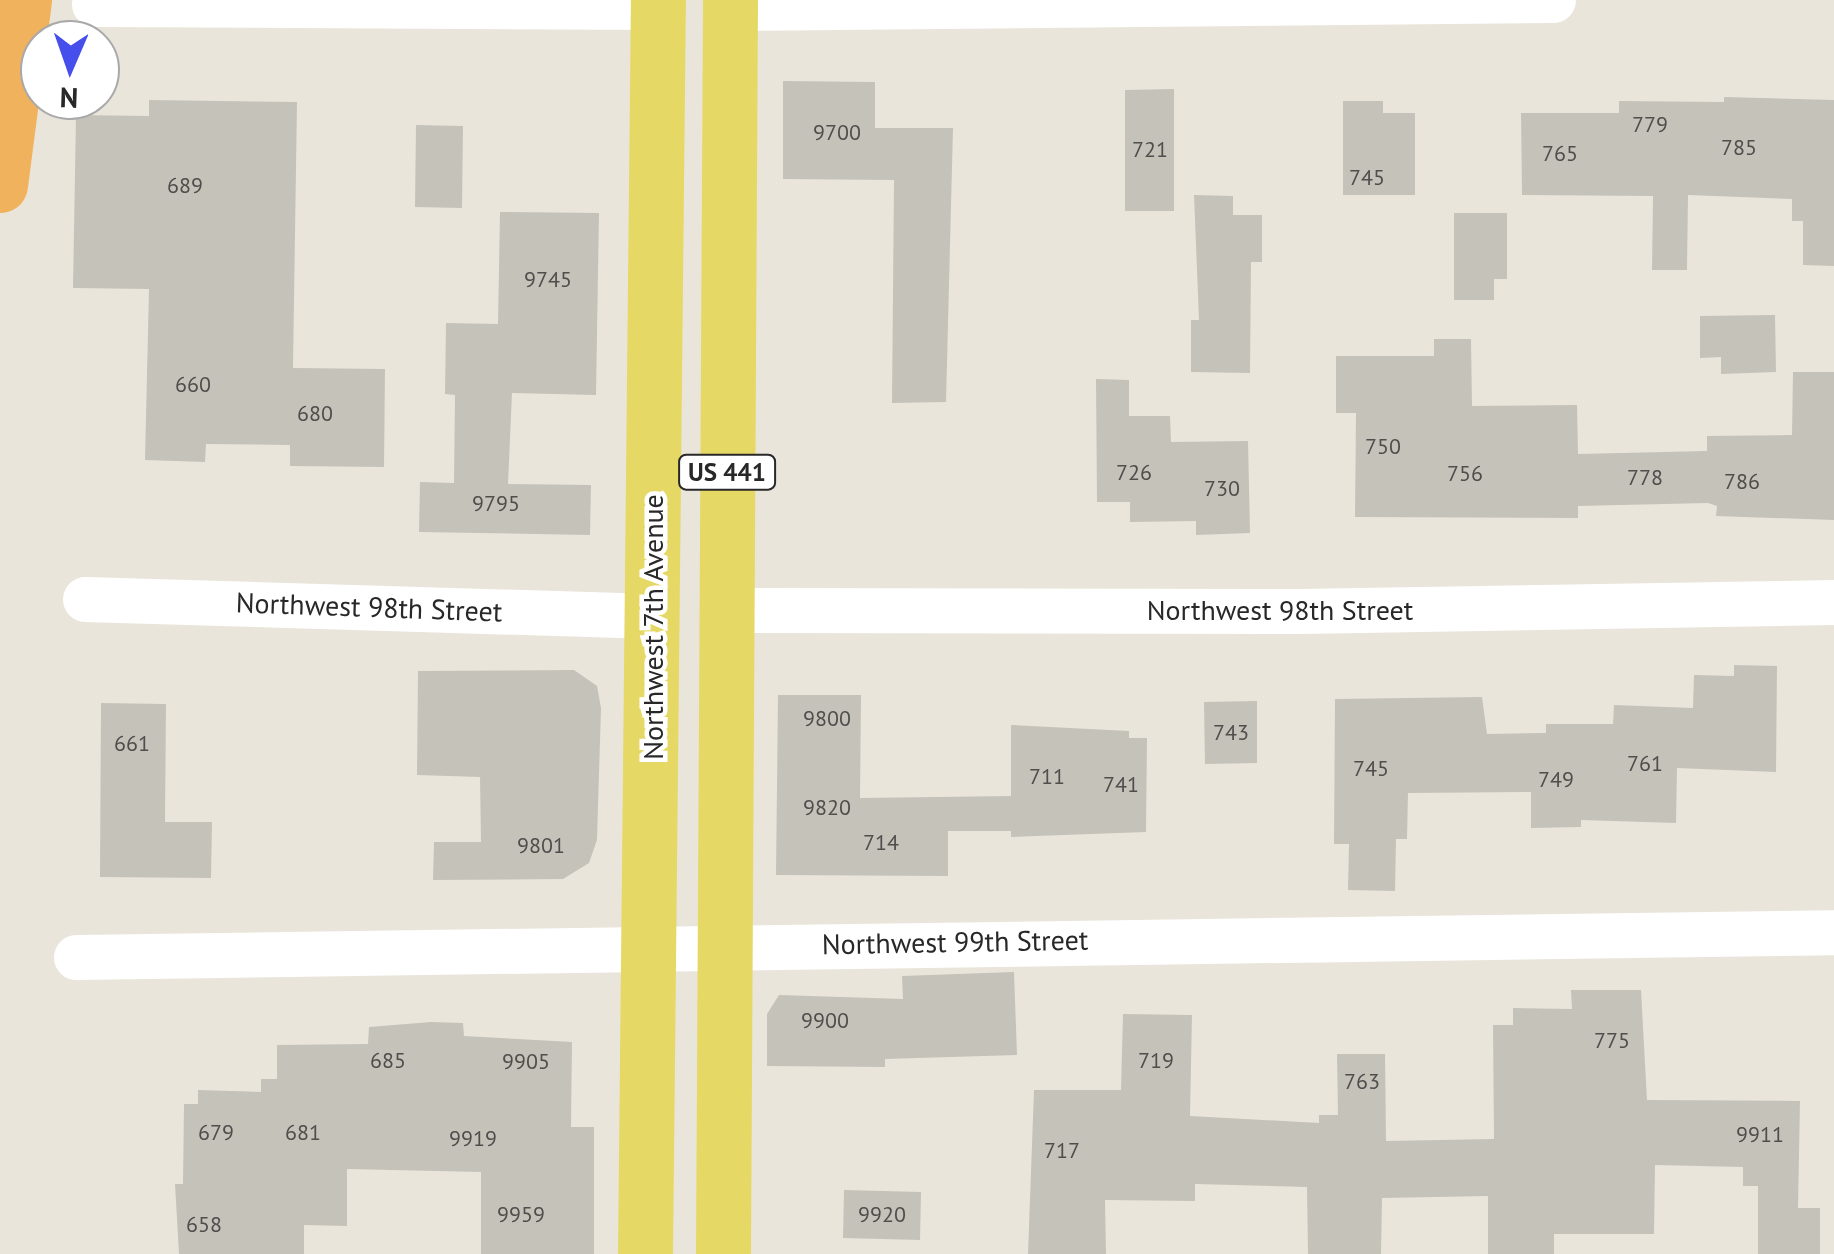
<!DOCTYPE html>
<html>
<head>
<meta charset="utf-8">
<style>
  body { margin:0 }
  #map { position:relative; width:1834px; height:1254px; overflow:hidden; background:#eae5db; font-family:"PT Sans",sans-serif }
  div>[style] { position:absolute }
  .building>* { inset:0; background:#c5c2ba }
  .minor>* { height:45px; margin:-22.5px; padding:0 22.5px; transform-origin:22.5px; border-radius:22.5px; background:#fff }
  .primary>* { height:55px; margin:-27.5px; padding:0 27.5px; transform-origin:27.5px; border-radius:27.5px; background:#e5d864 }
  .motorway>* { height:55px; margin:-27.5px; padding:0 27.5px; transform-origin:27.5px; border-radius:27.5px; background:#f1b25e }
  span { translate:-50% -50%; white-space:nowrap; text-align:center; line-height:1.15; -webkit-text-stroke:9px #fff; paint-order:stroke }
  .number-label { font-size:22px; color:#4f4e4c }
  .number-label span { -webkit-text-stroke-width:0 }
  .shield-label span { padding:2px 8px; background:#fff; border:2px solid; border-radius:8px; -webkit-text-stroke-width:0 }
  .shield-label { font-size:25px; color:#282828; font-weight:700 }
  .street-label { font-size:28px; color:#282828 }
  .north { position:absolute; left:20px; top:20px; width:100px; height:100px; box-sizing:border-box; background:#fff; border:2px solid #a9a9a9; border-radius:50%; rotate:182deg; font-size:28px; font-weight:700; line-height:40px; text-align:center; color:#282828 }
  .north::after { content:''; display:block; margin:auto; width:35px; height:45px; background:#464eec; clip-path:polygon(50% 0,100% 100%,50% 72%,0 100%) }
</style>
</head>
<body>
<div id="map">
  <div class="building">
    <i style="clip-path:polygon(783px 81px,875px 82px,875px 128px,953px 128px,946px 402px,892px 403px,894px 180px,783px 179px)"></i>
    <i style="clip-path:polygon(1174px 89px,1174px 211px,1125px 211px,1125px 90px)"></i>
    <i style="clip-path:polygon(1724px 97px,1834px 100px,1834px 266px,1803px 265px,1803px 221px,1792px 221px,1792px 199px,1688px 195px,1687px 270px,1652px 270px,1653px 196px,1522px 195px,1521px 113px,1619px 113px,1619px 101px,1724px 102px)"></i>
    <i style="clip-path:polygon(149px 100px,297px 102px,293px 368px,385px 369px,384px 467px,290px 466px,290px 445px,206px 444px,205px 462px,145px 460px,149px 289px,73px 288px,76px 115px,149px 116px)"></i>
    <i style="clip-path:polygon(1343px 101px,1383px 101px,1383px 113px,1415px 113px,1415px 195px,1343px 195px)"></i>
    <i style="clip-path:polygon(416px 125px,463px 126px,462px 208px,415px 207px)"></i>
    <i style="clip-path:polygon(1194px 195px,1233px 196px,1233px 215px,1262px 215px,1262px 262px,1251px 262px,1250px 373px,1191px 372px,1191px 320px,1199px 320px)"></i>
    <i style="clip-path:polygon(500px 212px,599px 213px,596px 395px,512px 393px,508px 484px,591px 485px,590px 535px,419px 532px,420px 482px,454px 483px,455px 395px,445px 394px,446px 323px,498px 324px)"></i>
    <i style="clip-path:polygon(1454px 213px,1507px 213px,1507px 279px,1494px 279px,1494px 300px,1454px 300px)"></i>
    <i style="clip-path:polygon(1775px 315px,1776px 372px,1721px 374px,1721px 357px,1700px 358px,1700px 316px)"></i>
    <i style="clip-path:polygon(1434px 339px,1471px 339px,1472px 406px,1577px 405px,1578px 454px,1707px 451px,1707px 436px,1792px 435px,1793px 372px,1834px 372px,1834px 520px,1716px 516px,1717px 506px,1708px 503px,1578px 506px,1578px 518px,1355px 517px,1356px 413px,1336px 413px,1336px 356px,1434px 356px)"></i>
    <i style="clip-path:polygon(1096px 379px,1129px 380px,1129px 416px,1170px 416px,1171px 442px,1248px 441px,1250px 533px,1196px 535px,1196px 521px,1130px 522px,1130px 502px,1097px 502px)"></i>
    <i style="clip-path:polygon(1734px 665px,1777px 666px,1776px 772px,1677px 768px,1676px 823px,1581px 820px,1581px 827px,1531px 828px,1531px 792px,1408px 793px,1407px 839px,1396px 839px,1395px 891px,1348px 890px,1349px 844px,1334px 844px,1335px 699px,1482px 697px,1487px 734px,1546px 733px,1546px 724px,1613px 724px,1614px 705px,1693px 708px,1694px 675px,1734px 676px)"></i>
    <i style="clip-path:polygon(574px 670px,597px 686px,601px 708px,597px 840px,589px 863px,563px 879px,433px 880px,434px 842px,481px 842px,480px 777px,417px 775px,418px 671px)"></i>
    <i style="clip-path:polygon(778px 695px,861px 695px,860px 798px,1011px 796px,1011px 725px,1129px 731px,1129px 738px,1147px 738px,1146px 832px,1011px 837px,1011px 831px,948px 831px,948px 876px,776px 875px)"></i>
    <i style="clip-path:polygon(1257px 701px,1257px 763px,1205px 764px,1204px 702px)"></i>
    <i style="clip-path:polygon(101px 703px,166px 704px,165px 822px,212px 822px,211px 878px,100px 877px)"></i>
    <i style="clip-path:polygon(1014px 972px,1017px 1055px,885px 1059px,885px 1067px,767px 1066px,767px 1014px,779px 995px,903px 999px,902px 976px)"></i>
    <i style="clip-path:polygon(1571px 990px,1641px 990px,1647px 1100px,1800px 1101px,1798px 1208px,1820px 1208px,1820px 1254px,1758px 1254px,1758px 1186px,1743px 1186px,1743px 1167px,1655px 1165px,1654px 1234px,1554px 1234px,1554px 1254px,1488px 1254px,1488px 1196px,1382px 1198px,1381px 1254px,1308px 1254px,1307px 1187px,1195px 1184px,1195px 1201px,1105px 1200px,1106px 1254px,1028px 1254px,1034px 1090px,1121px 1090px,1123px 1014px,1192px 1015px,1190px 1116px,1319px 1123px,1319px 1115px,1338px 1115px,1337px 1054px,1385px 1054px,1386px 1141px,1494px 1139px,1493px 1025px,1513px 1025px,1513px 1008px,1572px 1009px)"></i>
    <i style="clip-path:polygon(431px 1022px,463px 1023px,464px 1036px,572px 1042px,571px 1127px,594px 1127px,594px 1254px,481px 1254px,481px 1172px,347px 1169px,347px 1226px,304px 1225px,304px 1254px,179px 1254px,175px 1184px,183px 1184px,184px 1104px,198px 1104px,198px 1090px,261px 1092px,261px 1079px,277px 1079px,277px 1045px,368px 1044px,369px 1027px)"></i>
    <i style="clip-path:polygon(844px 1190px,921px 1192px,920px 1240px,843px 1238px)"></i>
  </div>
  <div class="minor">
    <i style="left:94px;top:4px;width:564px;rotate:0.3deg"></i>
    <i style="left:730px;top:8px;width:823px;rotate:-0.56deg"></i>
    <i style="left:85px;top:599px;width:568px;rotate:1.71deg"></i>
    <i style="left:727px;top:610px;width:572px;rotate:0.1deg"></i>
    <i style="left:1299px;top:611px;width:535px;rotate:-0.96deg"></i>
    <i style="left:76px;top:957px;width:1758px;rotate:-0.81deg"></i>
  </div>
  <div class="primary">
    <i style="left:645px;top:1254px;width:1254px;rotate:-89.41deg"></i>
    <i style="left:723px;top:1254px;width:1254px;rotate:-89.68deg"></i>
  </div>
  <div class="motorway">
    <i style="left:0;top:185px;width:187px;rotate:-82.6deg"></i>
  </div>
  <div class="number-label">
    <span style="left:1650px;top:125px">779</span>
    <span style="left:837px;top:133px">9700</span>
    <span style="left:1739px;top:148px">785</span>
    <span style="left:1150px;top:150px">721</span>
    <span style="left:1560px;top:154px">765</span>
    <span style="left:1367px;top:178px">745</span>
    <span style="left:185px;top:186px">689</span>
    <span style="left:548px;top:280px">9745</span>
    <span style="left:193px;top:385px">660</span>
    <span style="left:315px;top:414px">680</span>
    <span style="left:1383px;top:447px">750</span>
    <span style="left:1134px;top:473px">726</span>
    <span style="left:1465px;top:474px">756</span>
    <span style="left:1645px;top:478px">778</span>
    <span style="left:1742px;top:482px">786</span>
    <span style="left:1222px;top:489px">730</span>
    <span style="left:496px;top:504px">9795</span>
    <span style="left:827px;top:719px">9800</span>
    <span style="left:1231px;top:733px">743</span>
    <span style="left:132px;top:744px">661</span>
    <span style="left:1645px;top:764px">761</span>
    <span style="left:1371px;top:769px">745</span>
    <span style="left:1047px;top:777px">711</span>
    <span style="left:1556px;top:780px">749</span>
    <span style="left:1121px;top:785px">741</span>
    <span style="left:827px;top:808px">9820</span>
    <span style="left:881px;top:843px">714</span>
    <span style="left:541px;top:846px">9801</span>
    <span style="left:825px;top:1021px">9900</span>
    <span style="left:1612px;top:1041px">775</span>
    <span style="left:388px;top:1061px">685</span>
    <span style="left:1156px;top:1061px">719</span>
    <span style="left:526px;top:1062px">9905</span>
    <span style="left:1362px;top:1082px">763</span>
    <span style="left:216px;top:1133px">679</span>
    <span style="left:303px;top:1133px">681</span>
    <span style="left:1760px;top:1135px">9911</span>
    <span style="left:473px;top:1139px">9919</span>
    <span style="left:1062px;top:1151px">717</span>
    <span style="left:521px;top:1215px">9959</span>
    <span style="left:882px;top:1215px">9920</span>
    <span style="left:204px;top:1225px">658</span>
  </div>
  <div class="shield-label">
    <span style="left:727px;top:472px">US 441</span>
  </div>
  <div class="street-label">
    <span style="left:369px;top:607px;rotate:2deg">Northwest 98th Street</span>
    <span style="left:1280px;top:610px">Northwest 98th Street</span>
    <span style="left:653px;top:627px;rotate:-90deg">Northwest 7th Avenue</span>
    <span style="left:955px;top:942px;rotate:-1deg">Northwest 99th Street</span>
  </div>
  <div class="north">N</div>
</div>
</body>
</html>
